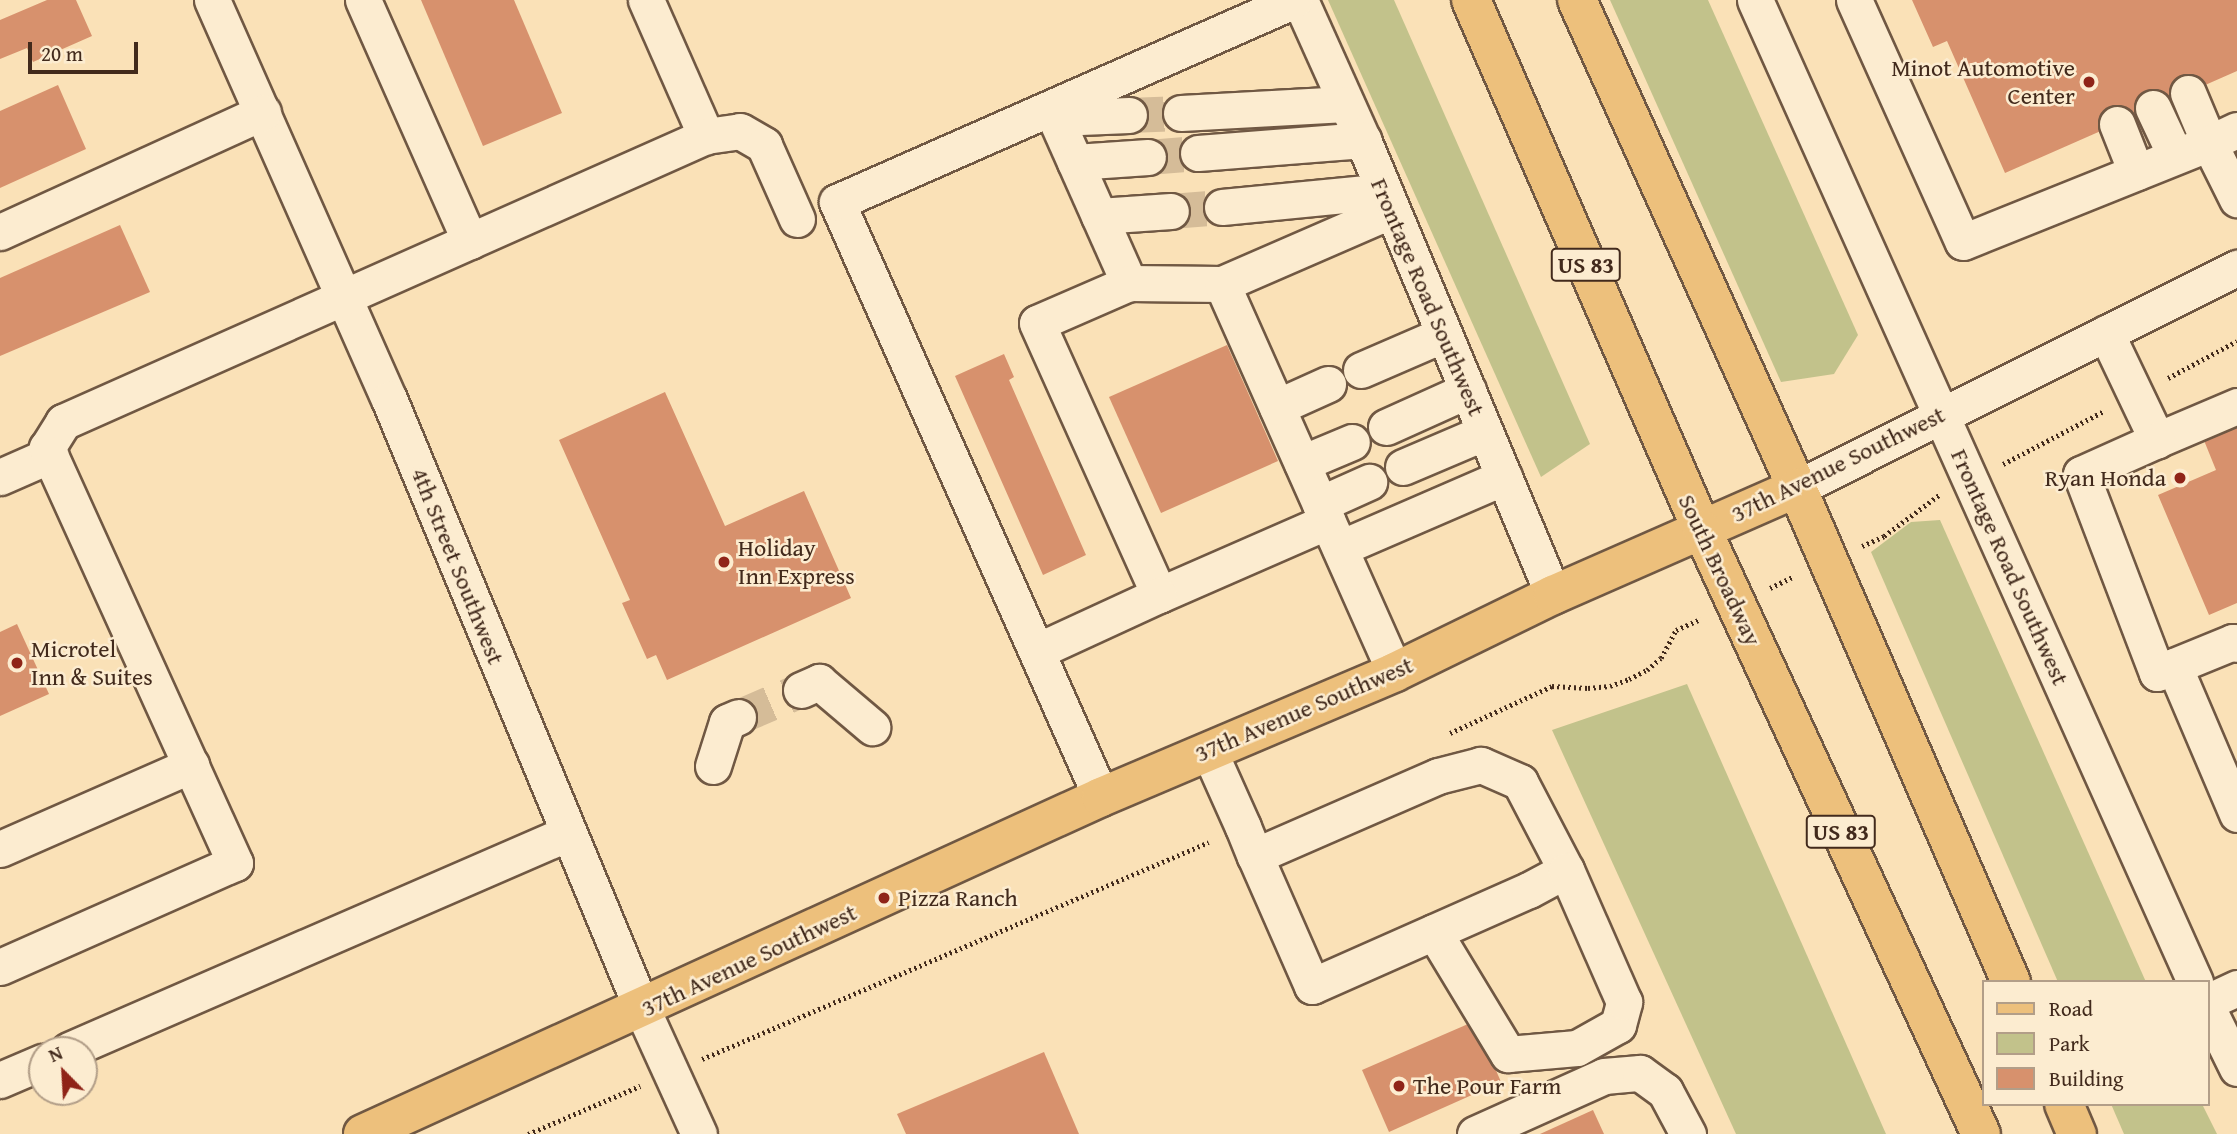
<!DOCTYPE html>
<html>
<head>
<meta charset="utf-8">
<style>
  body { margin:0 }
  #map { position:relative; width:2237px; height:1134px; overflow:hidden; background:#fae1b7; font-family:"Gentium Book Plus",serif }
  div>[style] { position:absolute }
  .green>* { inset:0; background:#c2c28b }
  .building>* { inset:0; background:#d7916d }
  .minor-tunnel>* { height:35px; margin-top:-17.5px; transform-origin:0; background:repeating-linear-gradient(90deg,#d5bc98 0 35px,transparent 0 53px) }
  .path>* { height:4.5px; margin-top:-2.25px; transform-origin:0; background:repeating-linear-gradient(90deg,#422a1c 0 2px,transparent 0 5.5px) }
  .roads { filter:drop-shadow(2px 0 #705843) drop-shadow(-2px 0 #705843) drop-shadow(0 2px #705843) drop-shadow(0 -2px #705843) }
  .minor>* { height:35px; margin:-17.5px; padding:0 17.5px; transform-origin:17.5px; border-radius:17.5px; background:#fcecd0 }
  .major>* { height:38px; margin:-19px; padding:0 19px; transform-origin:19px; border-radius:19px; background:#edc07c }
  .highway>* { height:38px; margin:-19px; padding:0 19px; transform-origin:19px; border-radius:19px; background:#edc07c }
  .dots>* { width:19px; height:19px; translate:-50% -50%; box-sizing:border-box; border:4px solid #fcecd0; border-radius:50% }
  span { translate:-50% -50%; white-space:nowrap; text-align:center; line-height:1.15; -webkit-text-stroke:5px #fcecd0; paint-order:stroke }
  .shield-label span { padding:2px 5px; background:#fcecd0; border:2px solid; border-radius:5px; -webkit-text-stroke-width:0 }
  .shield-label { font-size:23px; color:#422a1c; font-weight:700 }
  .poi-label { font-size:24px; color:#422a1c }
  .right { translate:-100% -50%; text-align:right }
  .left { translate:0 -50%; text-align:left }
  .street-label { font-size:24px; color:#422a1c }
  .legend { position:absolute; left:1982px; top:980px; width:228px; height:126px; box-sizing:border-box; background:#fcecd0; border:2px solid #b29e88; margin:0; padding:9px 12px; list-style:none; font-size:21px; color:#422a1c }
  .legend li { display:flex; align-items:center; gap:14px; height:35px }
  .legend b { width:35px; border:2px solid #b29e88 }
  .north { position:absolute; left:28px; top:1036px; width:70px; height:70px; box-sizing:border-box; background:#fcecd0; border:2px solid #b29e88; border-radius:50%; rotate:336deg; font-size:19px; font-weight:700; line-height:28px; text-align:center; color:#422a1c }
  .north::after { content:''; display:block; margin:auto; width:24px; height:32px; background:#8f2418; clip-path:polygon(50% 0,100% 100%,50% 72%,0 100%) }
  .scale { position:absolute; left:28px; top:42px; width:110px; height:32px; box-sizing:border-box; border:4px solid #422a1c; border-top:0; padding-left:9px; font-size:21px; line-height:24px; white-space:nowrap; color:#422a1c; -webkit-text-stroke:5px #fcecd0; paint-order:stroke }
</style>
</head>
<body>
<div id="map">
  <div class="green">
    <i style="clip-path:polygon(1328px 0,1394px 0,1590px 444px,1541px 477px)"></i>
    <i style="clip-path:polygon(1610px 0,1708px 0,1858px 335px,1834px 374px,1781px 382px)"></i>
    <i style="clip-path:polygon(1940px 520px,2146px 982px,2058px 982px,1871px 552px,1911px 522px)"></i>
    <i style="clip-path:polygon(1687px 684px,1886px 1134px,1736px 1134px,1552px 730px)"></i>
    <i style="clip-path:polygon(2111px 1104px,2202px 1104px,2217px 1134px,2124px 1134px)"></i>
  </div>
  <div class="building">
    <i style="clip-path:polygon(47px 0,76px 0,92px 36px,33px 62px,27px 48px,0 59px,0 20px)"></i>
    <i style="clip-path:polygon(421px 0,514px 0,562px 113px,483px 146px)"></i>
    <i style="clip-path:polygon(1912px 0,2237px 0,2237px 71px,2005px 173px,1947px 41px,1933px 47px)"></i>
    <i style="clip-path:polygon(58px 85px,86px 149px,0 188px,0 111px)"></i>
    <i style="clip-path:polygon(120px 225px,150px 292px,0 356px,0 278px)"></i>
    <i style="clip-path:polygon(1227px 345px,1278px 461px,1161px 513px,1109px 397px)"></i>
    <i style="clip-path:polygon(1004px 354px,1014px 377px,1009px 380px,1086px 555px,1043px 575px,955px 376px)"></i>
    <i style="clip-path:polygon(665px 392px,725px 526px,804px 491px,851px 598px,667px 680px,656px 655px,647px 659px,622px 603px,630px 600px,559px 440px)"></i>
    <i style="clip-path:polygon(2237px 424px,2237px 603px,2209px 615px,2158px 495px,2216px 470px,2203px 438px)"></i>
    <i style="clip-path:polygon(17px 624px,49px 694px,0 716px,0 632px)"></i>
    <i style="clip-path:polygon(1475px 1021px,1501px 1082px,1389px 1132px,1362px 1070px)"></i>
    <i style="clip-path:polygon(1044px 1052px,1079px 1134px,906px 1134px,897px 1114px)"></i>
    <i style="clip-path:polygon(1593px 1110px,1604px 1134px,1540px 1134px)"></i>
  </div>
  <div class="minor-tunnel">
    <i style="left:1129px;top:115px;width:52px;rotate:-2.2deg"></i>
    <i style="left:1148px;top:157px;width:50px;rotate:-4.6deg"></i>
    <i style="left:1171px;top:211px;width:51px;rotate:-4.5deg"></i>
    <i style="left:738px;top:717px;width:69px;rotate:-23.2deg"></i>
  </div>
  <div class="path">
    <i style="left:2168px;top:378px;width:78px;rotate:-28.2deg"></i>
    <i style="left:2003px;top:464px;width:114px;rotate:-27.7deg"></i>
    <i style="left:1862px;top:546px;width:24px;rotate:-24deg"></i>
    <i style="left:1884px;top:536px;width:69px;rotate:-36.7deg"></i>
    <i style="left:1770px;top:588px;width:25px;rotate:-26deg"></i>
    <i style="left:1450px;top:733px;width:112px;rotate:-24.7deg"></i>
    <i style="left:1552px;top:686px;width:36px;rotate:3deg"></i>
    <i style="left:1588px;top:688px;width:22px;rotate:-5deg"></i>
    <i style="left:1610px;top:686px;width:20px;rotate:-20deg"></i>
    <i style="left:1629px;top:679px;width:20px;rotate:-27deg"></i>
    <i style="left:1647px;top:670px;width:18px;rotate:-41deg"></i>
    <i style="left:1661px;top:658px;width:32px;rotate:-62deg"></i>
    <i style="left:1676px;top:630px;width:27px;rotate:-24deg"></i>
    <i style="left:702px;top:1059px;width:551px;rotate:-23.17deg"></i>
    <i style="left:528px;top:1134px;width:122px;rotate:-23.2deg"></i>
  </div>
  <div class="roads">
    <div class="minor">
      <i style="left:212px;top:0;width:436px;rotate:66.1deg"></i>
      <i style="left:389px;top:399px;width:660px;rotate:67.47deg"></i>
      <i style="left:642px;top:1009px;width:137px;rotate:65.5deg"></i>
      <i style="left:363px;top:0;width:264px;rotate:66.1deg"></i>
      <i style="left:646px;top:0;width:149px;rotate:66.2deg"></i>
      <i style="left:1300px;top:0;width:154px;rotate:65.8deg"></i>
      <i style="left:1363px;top:140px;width:493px;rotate:67.3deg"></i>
      <i style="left:1755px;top:0;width:1076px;rotate:65.86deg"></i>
      <i style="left:1854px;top:0;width:265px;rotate:65.8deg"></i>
      <i style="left:1963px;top:242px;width:265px;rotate:-21.9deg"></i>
      <i style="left:2209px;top:143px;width:63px;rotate:63.4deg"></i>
      <i style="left:2188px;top:93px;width:54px;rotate:67.2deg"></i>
      <i style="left:2209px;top:143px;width:31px;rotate:-25deg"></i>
      <i style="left:1051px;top:108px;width:192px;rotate:66deg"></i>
      <i style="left:1129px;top:283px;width:93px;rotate:0.6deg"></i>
      <i style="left:1222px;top:284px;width:185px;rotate:-23.5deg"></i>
      <i style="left:2153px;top:108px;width:52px;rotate:64.9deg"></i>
      <i style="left:1181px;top:113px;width:165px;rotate:-3.1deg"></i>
      <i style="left:1056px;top:118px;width:73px;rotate:-2.4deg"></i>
      <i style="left:2117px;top:124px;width:52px;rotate:68.4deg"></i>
      <i style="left:1198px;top:153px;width:166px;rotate:-4.5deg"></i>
      <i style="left:1075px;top:162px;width:73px;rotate:-3.9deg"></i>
      <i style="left:1222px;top:207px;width:163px;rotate:-5.6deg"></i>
      <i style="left:1099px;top:216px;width:72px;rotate:-4deg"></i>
      <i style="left:0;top:232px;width:289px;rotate:-24.5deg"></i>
      <i style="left:1129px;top:283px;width:100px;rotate:156.5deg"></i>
      <i style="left:1037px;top:323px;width:298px;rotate:65.8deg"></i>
      <i style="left:1159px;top:595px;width:184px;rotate:-23.6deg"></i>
      <i style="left:1222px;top:284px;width:425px;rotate:66deg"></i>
      <i style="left:2106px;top:333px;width:119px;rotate:64.5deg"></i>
      <i style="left:2157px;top:440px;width:87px;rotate:-23deg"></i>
      <i style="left:1361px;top:370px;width:90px;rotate:-23.4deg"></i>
      <i style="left:1277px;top:407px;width:56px;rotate:-24.3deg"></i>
      <i style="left:1386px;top:427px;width:90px;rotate:-24.3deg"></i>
      <i style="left:2157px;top:440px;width:83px;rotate:155.9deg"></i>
      <i style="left:2081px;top:474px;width:213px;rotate:69.1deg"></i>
      <i style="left:2157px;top:673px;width:82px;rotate:-22.2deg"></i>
      <i style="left:2233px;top:642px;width:4px;rotate:27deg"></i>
      <i style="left:1302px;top:463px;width:54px;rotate:-22.8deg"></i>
      <i style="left:1403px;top:467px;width:89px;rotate:-23.1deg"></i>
      <i style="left:0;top:477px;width:55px;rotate:-23.7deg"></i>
      <i style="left:1797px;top:488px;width:492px;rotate:-26.6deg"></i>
      <i style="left:1320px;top:504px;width:54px;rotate:-24.2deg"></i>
      <i style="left:1340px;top:548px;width:179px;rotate:-23.4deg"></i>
      <i style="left:1037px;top:651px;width:134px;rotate:-24.7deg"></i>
      <i style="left:2174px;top:666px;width:161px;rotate:66.9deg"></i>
      <i style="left:801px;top:690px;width:20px;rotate:-24deg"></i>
      <i style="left:819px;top:682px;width:70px;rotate:40.3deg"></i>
      <i style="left:1209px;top:751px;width:83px;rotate:65.9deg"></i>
      <i style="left:1243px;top:827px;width:31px;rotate:68deg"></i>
      <i style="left:1255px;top:856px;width:142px;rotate:66.3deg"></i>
      <i style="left:1312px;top:986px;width:237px;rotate:-23.9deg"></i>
      <i style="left:1529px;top:890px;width:42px;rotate:-28.4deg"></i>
      <i style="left:1566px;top:870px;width:99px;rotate:-117.6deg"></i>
      <i style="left:1520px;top:782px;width:43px;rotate:-156.4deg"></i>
      <i style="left:1481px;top:765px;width:44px;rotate:165.7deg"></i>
      <i style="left:1438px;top:776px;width:200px;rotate:156.4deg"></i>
      <i style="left:713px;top:766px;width:46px;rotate:-72.3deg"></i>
      <i style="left:727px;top:722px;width:12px;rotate:-24deg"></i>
      <i style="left:1101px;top:797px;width:651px;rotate:-113.93deg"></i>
      <i style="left:837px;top:202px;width:500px;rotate:-23.8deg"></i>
      <i style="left:0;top:849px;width:209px;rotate:-23.7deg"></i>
      <i style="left:1434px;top:932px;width:143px;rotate:58.8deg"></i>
      <i style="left:1508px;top:1054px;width:69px;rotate:-5deg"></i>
      <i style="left:1577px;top:1048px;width:47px;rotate:-29.3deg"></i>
      <i style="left:1618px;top:1025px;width:24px;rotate:-75deg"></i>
      <i style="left:1624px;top:1002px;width:144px;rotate:-113.7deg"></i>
      <i style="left:0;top:967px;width:257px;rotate:-23.9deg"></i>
      <i style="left:235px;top:863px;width:456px;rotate:-114.4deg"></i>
      <i style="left:47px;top:448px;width:31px;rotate:-58deg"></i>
      <i style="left:63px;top:422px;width:704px;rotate:-23.98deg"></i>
      <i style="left:706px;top:136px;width:34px;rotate:-8deg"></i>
      <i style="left:740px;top:131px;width:28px;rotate:30deg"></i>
      <i style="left:764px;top:145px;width:81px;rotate:66deg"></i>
      <i style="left:2207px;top:1002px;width:33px;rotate:-25deg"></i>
      <i style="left:2207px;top:1007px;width:68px;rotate:63.8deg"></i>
      <i style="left:69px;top:1050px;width:544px;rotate:-23.5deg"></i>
      <i style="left:0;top:1080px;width:46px;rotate:-23.2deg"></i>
      <i style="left:1475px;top:1134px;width:141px;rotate:-24.2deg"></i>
      <i style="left:1604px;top:1076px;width:36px;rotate:-5deg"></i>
      <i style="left:1640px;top:1073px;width:31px;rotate:36deg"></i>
      <i style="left:1665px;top:1091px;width:49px;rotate:61.9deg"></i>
    </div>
    <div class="major">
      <i style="left:363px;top:1134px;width:811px;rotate:-24.54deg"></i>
      <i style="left:1101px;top:797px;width:319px;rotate:-23deg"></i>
      <i style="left:1395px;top:672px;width:176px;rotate:-26deg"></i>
      <i style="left:1553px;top:595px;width:266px;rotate:-23.7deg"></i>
    </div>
    <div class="highway">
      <i style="left:1471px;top:0;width:578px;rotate:66.45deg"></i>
      <i style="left:1702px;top:530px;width:665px;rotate:65.21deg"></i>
      <i style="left:1577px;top:0;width:535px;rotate:65.73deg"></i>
      <i style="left:1797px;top:488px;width:538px;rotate:66.58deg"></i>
      <i style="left:2064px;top:1104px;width:33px;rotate:67deg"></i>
    </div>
  </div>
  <div class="dots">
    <i style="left:2089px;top:82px;background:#8f2418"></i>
    <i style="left:2180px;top:478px;background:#8f2418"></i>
    <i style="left:724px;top:562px;background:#8f2418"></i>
    <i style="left:17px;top:663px;background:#8f2418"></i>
    <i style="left:884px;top:898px;background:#8f2418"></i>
    <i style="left:1399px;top:1086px;background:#8f2418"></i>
  </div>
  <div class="shield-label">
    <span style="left:1586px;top:265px">US 83</span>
    <span style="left:1841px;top:832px">US 83</span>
  </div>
  <div class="poi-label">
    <span class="right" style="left:2075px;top:82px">Minot Automotive<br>Center</span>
    <span class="right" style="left:2166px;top:478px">Ryan Honda</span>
    <span class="left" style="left:738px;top:562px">Holiday<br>Inn Express</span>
    <span class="left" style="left:31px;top:663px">Microtel<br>Inn &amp; Suites</span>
    <span class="left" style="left:898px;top:898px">Pizza Ranch</span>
    <span class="left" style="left:1413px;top:1086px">The Pour Farm</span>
  </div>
  <div class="street-label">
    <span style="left:1428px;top:297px;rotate:67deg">Frontage Road Southwest</span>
    <span style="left:1838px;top:464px;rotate:-26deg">37th Avenue Southwest</span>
    <span style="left:458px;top:566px;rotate:68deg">4th Street Southwest</span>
    <span style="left:2010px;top:567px;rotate:66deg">Frontage Road Southwest</span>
    <span style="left:1720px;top:570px;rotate:65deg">South Broadway</span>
    <span style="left:1304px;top:709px;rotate:-23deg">37th Avenue Southwest</span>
    <span style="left:749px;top:960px;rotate:-25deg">37th Avenue Southwest</span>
  </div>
  <ul class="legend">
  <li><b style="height:9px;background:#edc07c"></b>Road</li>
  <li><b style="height:19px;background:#c2c28b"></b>Park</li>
  <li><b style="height:19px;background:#d7916d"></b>Building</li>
  </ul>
  <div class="north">N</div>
  <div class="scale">20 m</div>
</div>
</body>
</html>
